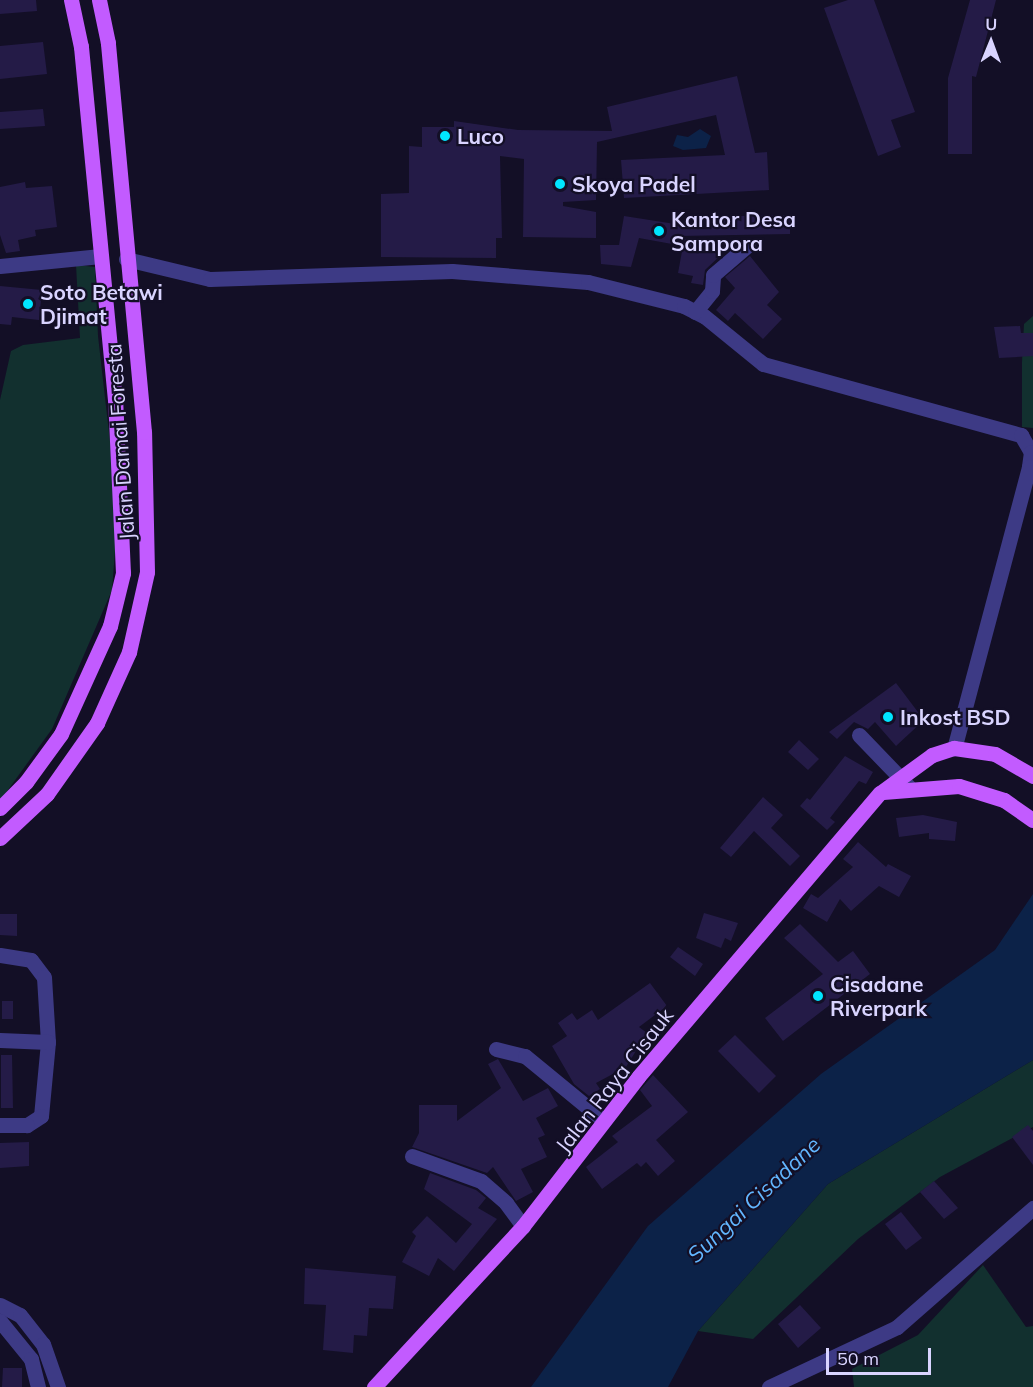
<!DOCTYPE html>
<html>
<head>
<meta charset="utf-8">
<style>
  body { margin:0 }
  #map { position:relative; width:1033px; height:1387px; overflow:hidden; background:#130f26; font-family:Mulish,sans-serif }
  div>[style] { position:absolute }
  .green>* { inset:0; background:#12302f }
  .water>* { inset:0; background:#0c2248 }
  .building>* { inset:0; background:#241b47 }
  .minor>* { height:15px; margin:-7.5px; padding:0 7.5px; transform-origin:7.5px; border-radius:7.5px; background:#3d3a85 }
  .major>* { height:15px; margin:-7.5px; padding:0 7.5px; transform-origin:7.5px; border-radius:7.5px; background:#c25bff }
  .dots>* { width:16px; height:16px; translate:-50% -50%; box-sizing:border-box; border:3px solid #130f26; border-radius:50% }
  span { translate:-50% -50%; white-space:nowrap; text-align:center; line-height:1.15; -webkit-text-stroke:4.5px #130f26; paint-order:stroke }
  .poi-label { font-size:21px; color:#d9d4ff; font-weight:700 }
  .left { translate:0 -50%; text-align:left }
  .street-label { font-size:21px; color:#d9d4ff }
  .water-label { font-size:22px; color:#62b6ff; font-style:italic }
  .north { position:absolute; left:961px; top:12px; width:60px; height:60px; -webkit-text-stroke:4px #130f26; paint-order:stroke; rotate:1deg; font-size:16px; font-weight:700; line-height:24px; text-align:center; color:#d9d4ff }
  .north::after { content:''; display:block; margin:auto; width:21px; height:27px; background:#d9d4ff; clip-path:polygon(50% 0,100% 100%,50% 72%,0 100%) }
  .scale { position:absolute; left:826px; top:1348px; width:105px; height:27px; box-sizing:border-box; border:3px solid #d9d4ff; border-top:0; padding-left:8px; font-size:18px; line-height:21px; white-space:nowrap; color:#d9d4ff; -webkit-text-stroke:4px #130f26; paint-order:stroke }
</style>
</head>
<body>
<div id="map">
  <div class="green">
    <i style="clip-path:polygon(76px 265px,95px 267px,98px 336px,118px 512px,112px 590px,52px 729px,0 801px,0 400px,11px 351px,23px 345px,80px 338px)"></i>
    <i style="clip-path:polygon(1033px 316px,1033px 428px,1022px 427px,1022px 362px,1024px 324px)"></i>
    <i style="clip-path:polygon(1033px 1060px,1033px 1127px,940px 1177px,858px 1239px,753px 1339px,698px 1331px,828px 1184px)"></i>
    <i style="clip-path:polygon(983px 1265px,1026px 1327px,1033px 1326px,1033px 1387px,854px 1387px,852px 1369px,918px 1335px)"></i>
  </div>
  <div class="water">
    <i style="clip-path:polygon(700px 129px,711px 136px,706px 148px,683px 150px,673px 146px,677px 135px,688px 137px)"></i>
    <i style="clip-path:polygon(1033px 894px,1033px 1060px,828px 1184px,698px 1331px,668px 1387px,531px 1387px,648px 1226px,821px 1074px,995px 950px)"></i>
  </div>
  <div class="building">
    <i style="clip-path:polygon(0 0,36px 0,37px 11px,0 14px)"></i>
    <i style="clip-path:polygon(848px 0,874px 0,915px 112px,891px 120px,901px 147px,878px 156px,824px 8px)"></i>
    <i style="clip-path:polygon(970px 0,996px 0,976px 77px,972px 76px,972px 154px,948px 154px,948px 78px)"></i>
    <i style="clip-path:polygon(43px 42px,47px 74px,0 79px,0 46px)"></i>
    <i style="clip-path:polygon(737px 76px,755px 153px,767px 152px,769px 190px,624px 198px,621px 160px,725px 155px,716px 115px,597px 142px,596px 200px,563px 202px,563px 206px,596px 212px,596px 238px,523px 237px,524px 159px,500px 156px,502px 238px,496px 238px,496px 258px,381px 257px,381px 194px,409px 193px,409px 146px,422px 147px,422px 127px,454px 127px,454px 121px,518px 130px,612px 131px,607px 107px)"></i>
    <i style="clip-path:polygon(43px 109px,45px 126px,0 129px,0 112px)"></i>
    <i style="clip-path:polygon(25px 182px,26px 188px,52px 186px,57px 227px,35px 230px,36px 236px,18px 240px,20px 251px,6px 253px,0 235px,0 187px)"></i>
    <i style="clip-path:polygon(790px 215px,790px 234px,678px 236px,723px 253px,705px 270px,703px 285px,691px 283px,693px 276px,678px 273px,683px 246px,639px 238px,631px 267px,601px 264px,600px 245px,619px 245px,624px 216px,707px 229px,706px 217px)"></i>
    <i style="clip-path:polygon(750px 256px,779px 292px,767px 305px,782px 319px,763px 339px,735px 313px,728px 321px,716px 310px,735px 288px,725px 277px)"></i>
    <i style="clip-path:polygon(0 286px,42px 290px,39px 320px,12px 317px,11px 325px,0 324px)"></i>
    <i style="clip-path:polygon(1020px 326px,1021px 333px,1033px 333px,1033px 356px,999px 358px,994px 327px)"></i>
    <i style="clip-path:polygon(896px 683px,924px 720px,896px 746px,875px 722px,868px 729px,854px 722px,837px 739px,829px 732px)"></i>
    <i style="clip-path:polygon(799px 740px,819px 759px,808px 770px,788px 752px)"></i>
    <i style="clip-path:polygon(845px 756px,873px 772px,866px 784px,859px 781px,830px 818px,835px 822px,827px 830px,800px 806px,807px 798px,810px 800px)"></i>
    <i style="clip-path:polygon(763px 797px,783px 815px,771px 828px,800px 856px,790px 866px,754px 831px,731px 857px,720px 848px)"></i>
    <i style="clip-path:polygon(923px 815px,957px 822px,955px 841px,929px 839px,929px 833px,899px 837px,896px 818px)"></i>
    <i style="clip-path:polygon(858px 842px,886px 867px,888px 864px,911px 876px,899px 897px,879px 886px,851px 911px,840px 899px,827px 922px,803px 908px,811px 894px,818px 898px,853px 867px,843px 859px)"></i>
    <i style="clip-path:polygon(704px 913px,738px 923px,731px 941px,725px 938px,721px 948px,696px 938px)"></i>
    <i style="clip-path:polygon(0 914px,17px 914px,17px 936px,0 935px)"></i>
    <i style="clip-path:polygon(800px 924px,838px 962px,853px 951px,870px 974px,783px 1041px,765px 1018px,823px 974px,784px 938px)"></i>
    <i style="clip-path:polygon(678px 947px,703px 964px,695px 976px,670px 957px)"></i>
    <i style="clip-path:polygon(650px 983px,667px 1006px,639px 1027px,647px 1033px,626px 1067px,596px 1083px,600px 1089px,589px 1096px,574px 1084px,552px 1046px,567px 1036px,558px 1023px,572px 1013px,577px 1020px,592px 1010px,598px 1020px)"></i>
    <i style="clip-path:polygon(2px 1001px,13px 1001px,13px 1019px,2px 1019px)"></i>
    <i style="clip-path:polygon(735px 1035px,776px 1076px,759px 1093px,718px 1051px)"></i>
    <i style="clip-path:polygon(1px 1055px,12px 1055px,13px 1108px,1px 1108px)"></i>
    <i style="clip-path:polygon(498px 1059px,523px 1101px,548px 1088px,558px 1106px,536px 1118px,545px 1135px,538px 1138px,547px 1157px,521px 1169px,533px 1192px,516px 1201px,493px 1167px,487px 1173px,412px 1147px,419px 1133px,419px 1105px,457px 1105px,457px 1121px,501px 1088px,488px 1064px)"></i>
    <i style="clip-path:polygon(653px 1075px,688px 1112px,656px 1140px,675px 1161px,658px 1176px,646px 1162px,641px 1167px,637px 1163px,602px 1189px,586px 1167px,618px 1142px,612px 1136px,652px 1106px,640px 1090px)"></i>
    <i style="clip-path:polygon(1028px 1125px,1033px 1131px,1033px 1165px,1012px 1137px)"></i>
    <i style="clip-path:polygon(29px 1142px,29px 1166px,0 1168px,0 1143px)"></i>
    <i style="clip-path:polygon(430px 1173px,476px 1190px,486px 1198px,478px 1208px,497px 1219px,454px 1271px,438px 1258px,429px 1276px,402px 1262px,416px 1236px,412px 1232px,427px 1216px,456px 1243px,472px 1224px,424px 1189px)"></i>
    <i style="clip-path:polygon(934px 1181px,958px 1208px,944px 1219px,920px 1192px)"></i>
    <i style="clip-path:polygon(901px 1212px,922px 1238px,906px 1250px,885px 1224px)"></i>
    <i style="clip-path:polygon(305px 1268px,396px 1276px,393px 1309px,369px 1308px,367px 1336px,354px 1335px,353px 1353px,323px 1350px,326px 1305px,304px 1304px)"></i>
    <i style="clip-path:polygon(800px 1305px,821px 1328px,798px 1348px,778px 1324px)"></i>
    <i style="clip-path:polygon(3px 1368px,22px 1368px,22px 1387px,2px 1387px)"></i>
  </div>
  <div class="minor">
    <i style="left:126px;top:259px;width:86px;rotate:13.4deg"></i>
    <i style="left:210px;top:279px;width:242px;rotate:-1.9deg"></i>
    <i style="left:452px;top:271px;width:136px;rotate:4.6deg"></i>
    <i style="left:588px;top:282px;width:99px;rotate:14deg"></i>
    <i style="left:684px;top:306px;width:22px;rotate:27deg"></i>
    <i style="left:704px;top:316px;width:76px;rotate:39.1deg"></i>
    <i style="left:763px;top:364px;width:268px;rotate:15.4deg"></i>
    <i style="left:1021px;top:435px;width:20px;rotate:60deg"></i>
    <i style="left:1031px;top:452px;width:15px;rotate:98deg"></i>
    <i style="left:1029px;top:467px;width:291px;rotate:104.9deg"></i>
    <i style="left:0;top:266px;width:101px;rotate:-5.7deg"></i>
    <i style="left:695px;top:312px;width:27px;rotate:-51deg"></i>
    <i style="left:712px;top:291px;width:16px;rotate:-86deg"></i>
    <i style="left:713px;top:275px;width:46px;rotate:-40.6deg"></i>
    <i style="left:859px;top:735px;width:72px;rotate:46.1deg"></i>
    <i style="left:0;top:955px;width:31px;rotate:9deg"></i>
    <i style="left:31px;top:960px;width:21px;rotate:53deg"></i>
    <i style="left:44px;top:977px;width:65px;rotate:86.5deg"></i>
    <i style="left:48px;top:1042px;width:74px;rotate:95.4deg"></i>
    <i style="left:41px;top:1116px;width:17px;rotate:147deg"></i>
    <i style="left:27px;top:1125px;width:27px;rotate:180deg"></i>
    <i style="left:0;top:1040px;width:48px;rotate:2.4deg"></i>
    <i style="left:496px;top:1049px;width:30px;rotate:14deg"></i>
    <i style="left:525px;top:1056px;width:102px;rotate:39.4deg"></i>
    <i style="left:412px;top:1156px;width:73px;rotate:19.9deg"></i>
    <i style="left:481px;top:1181px;width:33px;rotate:41deg"></i>
    <i style="left:506px;top:1203px;width:29px;rotate:54deg"></i>
    <i style="left:0;top:1305px;width:22px;rotate:27deg"></i>
    <i style="left:20px;top:1315px;width:37px;rotate:52deg"></i>
    <i style="left:43px;top:1344px;width:46px;rotate:70.8deg"></i>
    <i style="left:0;top:1321px;width:49px;rotate:50.8deg"></i>
    <i style="left:31px;top:1359px;width:29px;rotate:76deg"></i>
    <i style="left:769px;top:1387px;width:141px;rotate:-25.1deg"></i>
    <i style="left:897px;top:1327px;width:181px;rotate:-41.2deg"></i>
  </div>
  <div class="major">
    <i style="left:883px;top:792px;width:76px;rotate:-4.5deg"></i>
    <i style="left:959px;top:786px;width:47px;rotate:17.3deg"></i>
    <i style="left:1004px;top:800px;width:35px;rotate:35deg"></i>
    <i style="left:0;top:808px;width:37px;rotate:-45deg"></i>
    <i style="left:26px;top:782px;width:59px;rotate:-53.9deg"></i>
    <i style="left:61px;top:734px;width:119px;rotate:-65.6deg"></i>
    <i style="left:110px;top:626px;width:55px;rotate:-76.2deg"></i>
    <i style="left:123px;top:573px;width:173px;rotate:-92.6deg"></i>
    <i style="left:115px;top:400px;width:355px;rotate:-95.5deg"></i>
    <i style="left:81px;top:47px;width:48px;rotate:-102deg"></i>
    <i style="left:0;top:838px;width:64px;rotate:-43.1deg"></i>
    <i style="left:47px;top:794px;width:87px;rotate:-54.8deg"></i>
    <i style="left:97px;top:723px;width:78px;rotate:-65.7deg"></i>
    <i style="left:129px;top:652px;width:82px;rotate:-77.3deg"></i>
    <i style="left:147px;top:572px;width:140px;rotate:-91.2deg"></i>
    <i style="left:144px;top:432px;width:391px;rotate:-95.3deg"></i>
    <i style="left:108px;top:43px;width:44px;rotate:-101.8deg"></i>
    <i style="left:374px;top:1387px;width:219px;rotate:-47.2deg"></i>
    <i style="left:523px;top:1226px;width:188px;rotate:-52.3deg"></i>
    <i style="left:638px;top:1077px;width:373px;rotate:-49.6deg"></i>
    <i style="left:880px;top:793px;width:64px;rotate:-36.2deg"></i>
    <i style="left:932px;top:755px;width:23px;rotate:-18deg"></i>
    <i style="left:954px;top:748px;width:41px;rotate:8.3deg"></i>
    <i style="left:995px;top:754px;width:44px;rotate:30.1deg"></i>
  </div>
  <div class="dots">
    <i style="left:445px;top:136px;background:#00e5ff"></i>
    <i style="left:560px;top:184px;background:#00e5ff"></i>
    <i style="left:659px;top:231px;background:#00e5ff"></i>
    <i style="left:28px;top:304px;background:#00e5ff"></i>
    <i style="left:888px;top:717px;background:#00e5ff"></i>
    <i style="left:818px;top:996px;background:#00e5ff"></i>
  </div>
  <div class="poi-label">
    <span class="left" style="left:457px;top:136px">Luco</span>
    <span class="left" style="left:572px;top:184px">Skoya Padel</span>
    <span class="left" style="left:671px;top:231px">Kantor Desa<br>Sampora</span>
    <span class="left" style="left:40px;top:304px">Soto Betawi<br>Djimat</span>
    <span class="left" style="left:900px;top:717px">Inkost BSD</span>
    <span class="left" style="left:830px;top:996px">Cisadane<br>Riverpark</span>
  </div>
  <div class="street-label">
    <span style="left:120px;top:442px;rotate:-94deg">Jalan Damai Foresta</span>
    <span style="left:614px;top:1080px;rotate:-52deg">Jalan Raya Cisauk</span>
  </div>
  <div class="water-label">
    <span style="left:754px;top:1200px;rotate:-43deg">Sungai Cisadane</span>
  </div>
  <div class="north">U</div>
  <div class="scale">50 m</div>
</div>
</body>
</html>
